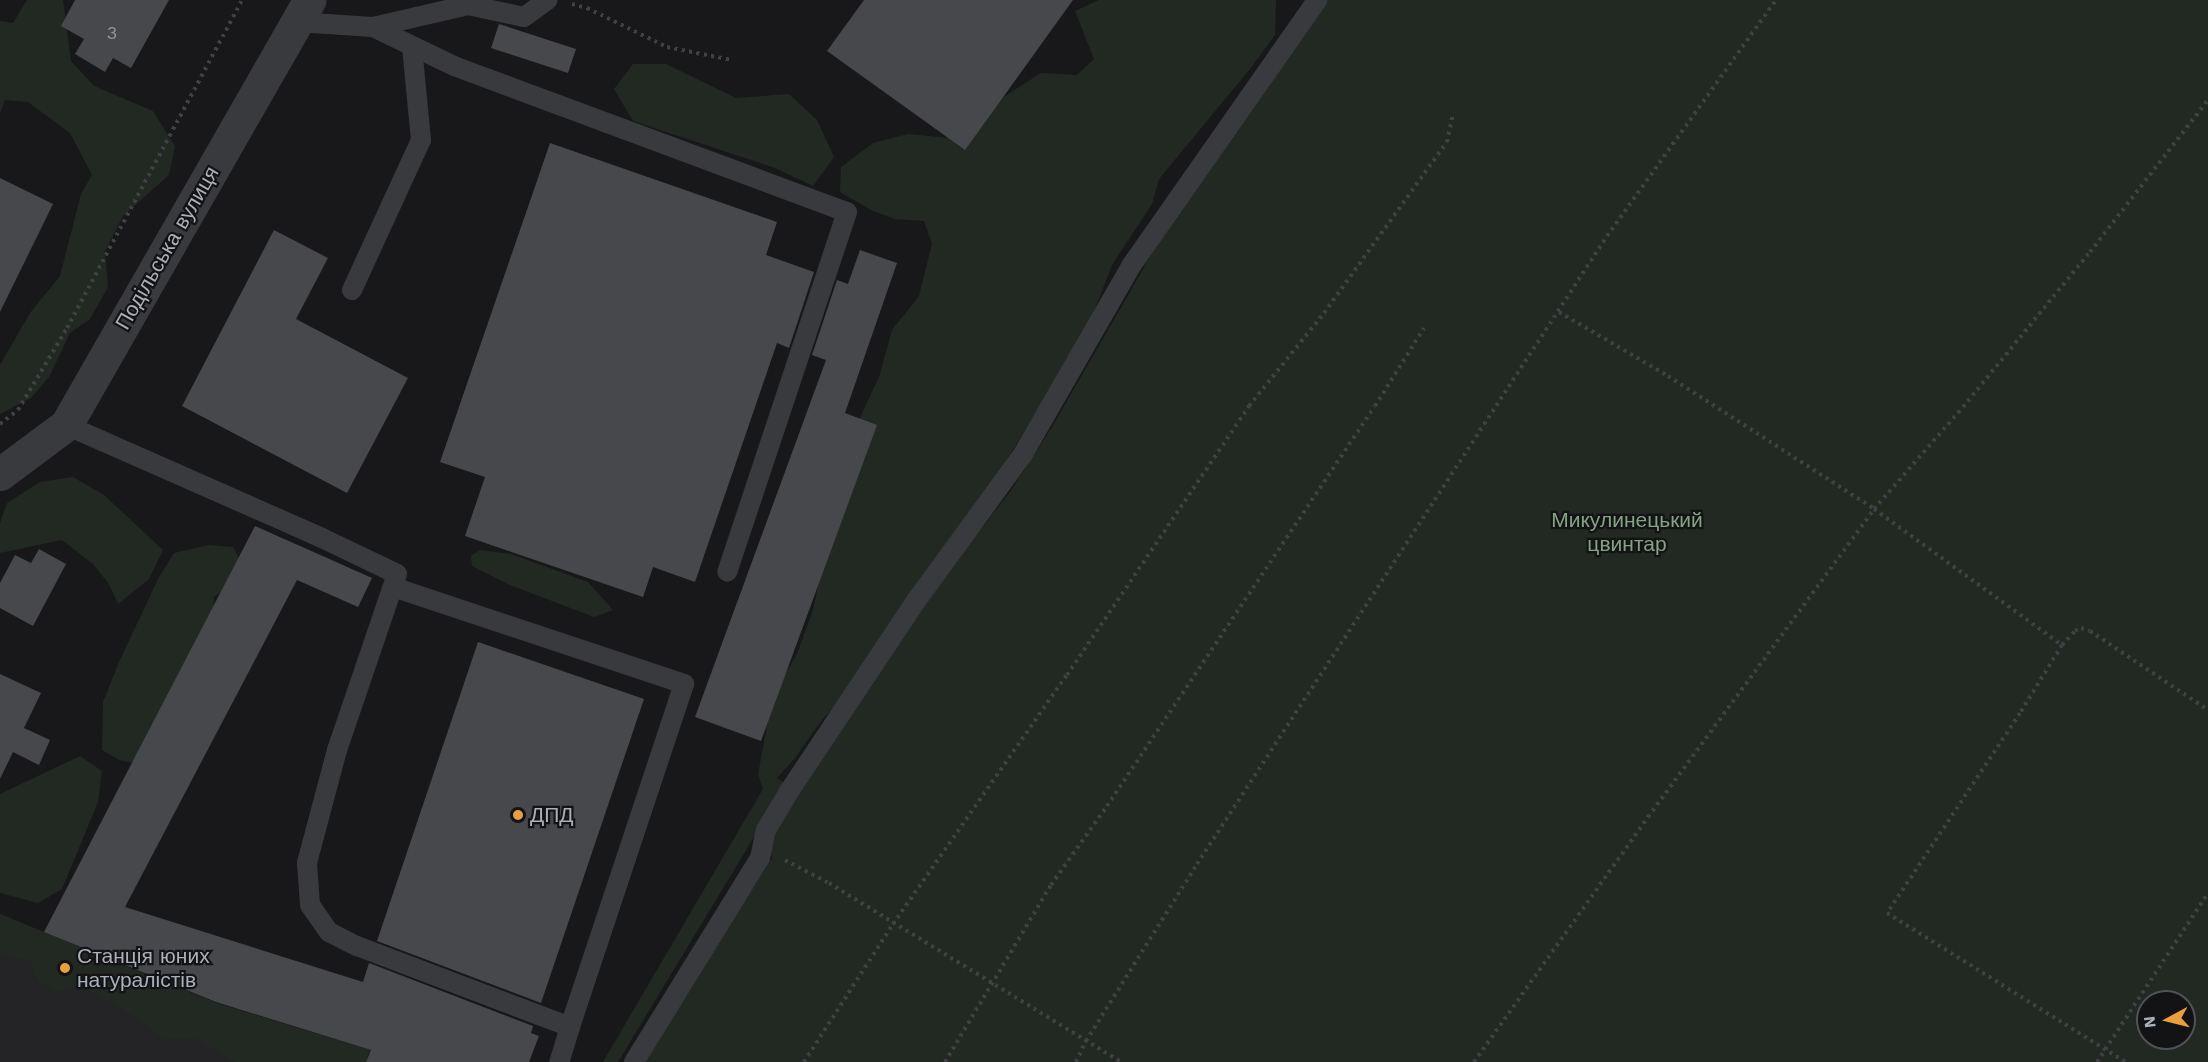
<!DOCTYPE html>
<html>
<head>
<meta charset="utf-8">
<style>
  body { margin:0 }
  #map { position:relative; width:2208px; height:1062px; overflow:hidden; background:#18181a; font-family:"Work Sans",sans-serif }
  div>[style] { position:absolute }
  .built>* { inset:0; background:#242427 }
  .green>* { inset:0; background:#222922 }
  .building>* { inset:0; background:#47484c }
  .path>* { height:4px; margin-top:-2px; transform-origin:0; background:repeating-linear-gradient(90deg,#3f4145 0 3px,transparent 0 7.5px) }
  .lane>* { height:20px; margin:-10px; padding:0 10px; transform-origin:10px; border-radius:10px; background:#393a3e }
  .street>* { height:33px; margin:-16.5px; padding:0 16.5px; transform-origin:16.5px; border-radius:16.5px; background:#393a3e }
  .dots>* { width:16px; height:16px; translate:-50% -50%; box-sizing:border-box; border:3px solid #131315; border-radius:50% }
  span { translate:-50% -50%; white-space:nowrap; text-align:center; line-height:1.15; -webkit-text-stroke:4.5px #131315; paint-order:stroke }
  .number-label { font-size:18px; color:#91969e }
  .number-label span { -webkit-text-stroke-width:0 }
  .street-label { font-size:21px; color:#aab0b9 }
  .park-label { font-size:21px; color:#84a382 }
  .poi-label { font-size:21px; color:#aab0b9 }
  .left { translate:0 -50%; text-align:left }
  .north { position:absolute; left:2136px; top:990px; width:60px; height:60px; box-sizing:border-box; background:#131315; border:2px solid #4f5257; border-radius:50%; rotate:263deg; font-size:16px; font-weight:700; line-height:24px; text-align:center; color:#aab0b9 }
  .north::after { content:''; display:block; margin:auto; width:21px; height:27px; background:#eb9e3e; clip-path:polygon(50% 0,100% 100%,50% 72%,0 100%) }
</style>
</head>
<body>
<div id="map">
  <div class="built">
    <i style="clip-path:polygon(0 914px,216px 1003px,370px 1050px,366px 1062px,0 1062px)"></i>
  </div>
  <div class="green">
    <i style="clip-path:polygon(27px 0,63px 0,71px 61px,94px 86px,153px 111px,175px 146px,169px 175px,123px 216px,105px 251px,108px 287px,90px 319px,70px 333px,49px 377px,31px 398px,0 414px,0 365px,30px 313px,60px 276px,81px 194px,92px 175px,70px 133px,28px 102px,5px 100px,0 113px,0 21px,13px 23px)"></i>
    <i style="clip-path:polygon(1099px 0,1276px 0,1275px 35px,1250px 69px,1159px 179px,1152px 204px,1112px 265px,1074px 363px,1051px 387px,1011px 453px,857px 682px,821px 721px,795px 758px,777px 778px,786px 784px,618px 1062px,603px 1062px,763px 789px,758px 774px,773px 695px,797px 654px,813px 610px,850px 439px,879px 377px,892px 330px,919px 296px,932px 244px,924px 221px,895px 219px,873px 211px,840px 192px,841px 167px,873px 143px,908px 134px,970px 140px,999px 100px,1041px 73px,1077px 75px,1094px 59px,1075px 11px)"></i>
    <i style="clip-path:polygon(evenodd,1310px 0,2208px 0,2208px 1062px,644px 1062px,772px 858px,769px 839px,940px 581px,1010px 492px,1052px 427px,1142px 271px,1201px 150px,1310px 0,2148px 1002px,2184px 1002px,2184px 1038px,2148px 1038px,2148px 1002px)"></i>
    <i style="clip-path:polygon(633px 64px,666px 64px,736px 98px,789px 94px,817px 120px,834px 157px,813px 186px,775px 168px,633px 121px,614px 89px)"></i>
    <i style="clip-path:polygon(73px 477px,104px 495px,163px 550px,149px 579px,118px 604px,109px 584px,93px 564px,62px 540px,0 553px,0 523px,7px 503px,40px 482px)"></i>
    <i style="clip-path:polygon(209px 545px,233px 547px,247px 573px,214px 597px,213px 633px,149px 766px,119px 760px,102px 750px,103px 702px,119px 662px,159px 577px,174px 553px)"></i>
    <i style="clip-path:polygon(480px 550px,511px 554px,588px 582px,613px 610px,594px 617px,510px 585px,472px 566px,471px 556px)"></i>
    <i style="clip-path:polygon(80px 756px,102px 771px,98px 802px,62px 889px,38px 903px,0 893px,0 794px)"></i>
    <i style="clip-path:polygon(0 914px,216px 1003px,370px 1050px,366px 1062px,235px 1062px,195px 1038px,163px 1039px,146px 1024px,100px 996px,77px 986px,56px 992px,38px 981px,31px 962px,0 952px)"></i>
  </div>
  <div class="building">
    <i style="clip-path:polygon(75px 0,169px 0,131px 68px,113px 58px,105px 72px,75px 54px,84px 39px,61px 26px)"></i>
    <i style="clip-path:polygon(864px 0,1073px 0,965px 150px,827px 51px)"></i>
    <i style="clip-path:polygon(499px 24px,576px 49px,568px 73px,491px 48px)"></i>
    <i style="clip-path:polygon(550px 143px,777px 222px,766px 255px,814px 272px,789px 348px,777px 343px,695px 582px,653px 567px,643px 597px,465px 536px,485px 477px,440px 462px)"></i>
    <i style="clip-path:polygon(0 178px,53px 204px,0 312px)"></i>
    <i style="clip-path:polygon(274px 230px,328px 258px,296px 319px,408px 378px,347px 493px,182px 406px)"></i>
    <i style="clip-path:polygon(860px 250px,897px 263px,845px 413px,877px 425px,761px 741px,695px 717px,826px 360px,812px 355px,837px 280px,848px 284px)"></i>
    <i style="clip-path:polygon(255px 526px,372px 578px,358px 607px,297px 580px,125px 907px,363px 982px,369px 963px,533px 1026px,531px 1033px,539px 1036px,529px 1062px,366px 1062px,371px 1050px,216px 1002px,44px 932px)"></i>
    <i style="clip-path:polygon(39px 549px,66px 564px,33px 626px,0 608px,0 583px,15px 555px,31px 563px)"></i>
    <i style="clip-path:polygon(478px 642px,644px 699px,541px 1003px,377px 941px)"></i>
    <i style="clip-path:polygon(0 674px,41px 693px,24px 728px,50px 740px,39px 765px,13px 752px,0 779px)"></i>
  </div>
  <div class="path">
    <i style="left:572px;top:4px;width:16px;rotate:15deg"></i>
    <i style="left:587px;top:8px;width:89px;rotate:26deg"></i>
    <i style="left:667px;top:47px;width:66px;rotate:11.3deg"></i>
    <i style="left:1559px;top:312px;width:126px;rotate:30.4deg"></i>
    <i style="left:1668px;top:376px;width:245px;rotate:32.8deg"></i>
    <i style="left:1874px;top:509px;width:232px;rotate:35.9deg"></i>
    <i style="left:2062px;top:645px;width:19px;rotate:-47deg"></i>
    <i style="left:2075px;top:631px;width:7px;rotate:-27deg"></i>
    <i style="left:2081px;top:628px;width:9px;rotate:18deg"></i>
    <i style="left:2090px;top:631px;width:142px;rotate:33.8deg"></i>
    <i style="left:0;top:424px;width:23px;rotate:-38deg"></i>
    <i style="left:18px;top:410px;width:96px;rotate:-59.1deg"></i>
    <i style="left:67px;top:328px;width:372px;rotate:-61.9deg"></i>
    <i style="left:2062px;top:645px;width:80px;rotate:121.7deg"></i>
    <i style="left:2020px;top:713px;width:240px;rotate:123.6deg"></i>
    <i style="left:1887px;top:913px;width:281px;rotate:32deg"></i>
    <i style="left:785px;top:860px;width:50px;rotate:27.6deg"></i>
    <i style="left:829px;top:883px;width:342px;rotate:31.5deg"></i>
    <i style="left:804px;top:1062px;width:164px;rotate:-57.2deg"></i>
    <i style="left:893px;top:924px;width:304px;rotate:-55.1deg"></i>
    <i style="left:1067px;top:675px;width:325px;rotate:-55.9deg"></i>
    <i style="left:1249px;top:406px;width:119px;rotate:-51.1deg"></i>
    <i style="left:1324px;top:313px;width:211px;rotate:-54.3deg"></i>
    <i style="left:1447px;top:142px;width:30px;rotate:-78deg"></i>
    <i style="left:945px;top:1062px;width:206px;rotate:-59.1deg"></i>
    <i style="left:1051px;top:885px;width:97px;rotate:-54.7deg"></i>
    <i style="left:1107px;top:806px;width:481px;rotate:-56.2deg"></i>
    <i style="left:1375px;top:406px;width:92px;rotate:-57.9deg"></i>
    <i style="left:1076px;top:1062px;width:23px;rotate:-65deg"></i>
    <i style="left:1086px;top:1041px;width:209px;rotate:-57.9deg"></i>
    <i style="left:1197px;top:864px;width:750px;rotate:-56.86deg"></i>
    <i style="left:1607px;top:236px;width:290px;rotate:-54.4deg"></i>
    <i style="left:1474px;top:1062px;width:301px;rotate:-54.6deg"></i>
    <i style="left:1648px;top:817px;width:382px;rotate:-53.7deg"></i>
    <i style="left:1874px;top:509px;width:135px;rotate:-48.9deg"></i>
    <i style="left:1963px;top:407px;width:200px;rotate:-50.7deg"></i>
    <i style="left:2090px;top:252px;width:192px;rotate:-52.2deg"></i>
    <i style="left:2097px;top:1062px;width:202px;rotate:-56.7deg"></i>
  </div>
  <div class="lane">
    <i style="left:297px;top:22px;width:76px;rotate:3.8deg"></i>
    <i style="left:373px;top:27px;width:90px;rotate:25.7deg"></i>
    <i style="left:454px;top:66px;width:419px;rotate:20.4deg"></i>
    <i style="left:847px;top:212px;width:379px;rotate:108.4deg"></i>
    <i style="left:373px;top:27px;width:98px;rotate:-13deg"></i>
    <i style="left:468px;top:5px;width:57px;rotate:12.1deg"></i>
    <i style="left:524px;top:17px;width:29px;rotate:-36deg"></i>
    <i style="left:352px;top:290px;width:165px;rotate:-65.3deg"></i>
    <i style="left:421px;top:140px;width:94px;rotate:-95.5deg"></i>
    <i style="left:66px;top:425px;width:280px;rotate:23.8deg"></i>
    <i style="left:322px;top:538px;width:83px;rotate:25.6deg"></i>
    <i style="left:397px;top:574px;width:186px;rotate:108.8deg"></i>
    <i style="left:337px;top:750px;width:117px;rotate:104.9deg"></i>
    <i style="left:307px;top:863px;width:42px;rotate:85.9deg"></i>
    <i style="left:310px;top:905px;width:33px;rotate:55deg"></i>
    <i style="left:329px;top:932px;width:31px;rotate:27deg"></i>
    <i style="left:357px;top:946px;width:228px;rotate:20.8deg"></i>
    <i style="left:570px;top:1027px;width:37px;rotate:107deg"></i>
    <i style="left:393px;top:587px;width:307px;rotate:18.4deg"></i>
    <i style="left:684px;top:684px;width:361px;rotate:108.4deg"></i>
    <i style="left:634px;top:1062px;width:240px;rotate:-58.3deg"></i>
    <i style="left:760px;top:858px;width:29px;rotate:-78deg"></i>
    <i style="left:766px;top:830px;width:47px;rotate:-59deg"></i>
    <i style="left:790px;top:790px;width:227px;rotate:-56.3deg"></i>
    <i style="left:916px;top:601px;width:182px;rotate:-53.9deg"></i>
    <i style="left:1023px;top:454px;width:217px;rotate:-60.1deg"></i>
    <i style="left:1131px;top:266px;width:325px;rotate:-55deg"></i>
  </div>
  <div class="street">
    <i style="left:0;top:474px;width:82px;rotate:-36.6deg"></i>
    <i style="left:66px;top:425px;width:490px;rotate:-60.2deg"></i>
  </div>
  <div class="dots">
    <i style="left:518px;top:815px;background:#eb9e3e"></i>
    <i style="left:65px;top:968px;background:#eb9e3e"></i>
  </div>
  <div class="number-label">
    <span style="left:112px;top:33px">3</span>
  </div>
  <div class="street-label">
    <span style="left:167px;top:248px;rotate:-60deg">Подільська вулиця</span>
  </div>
  <div class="park-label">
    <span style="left:1627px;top:532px">Микулинецький<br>цвинтар</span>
  </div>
  <div class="poi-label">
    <span class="left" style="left:530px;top:815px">ДПД</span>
    <span class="left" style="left:77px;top:968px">Станція юних<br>натуралістів</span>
  </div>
  <div class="north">N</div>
</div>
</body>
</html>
